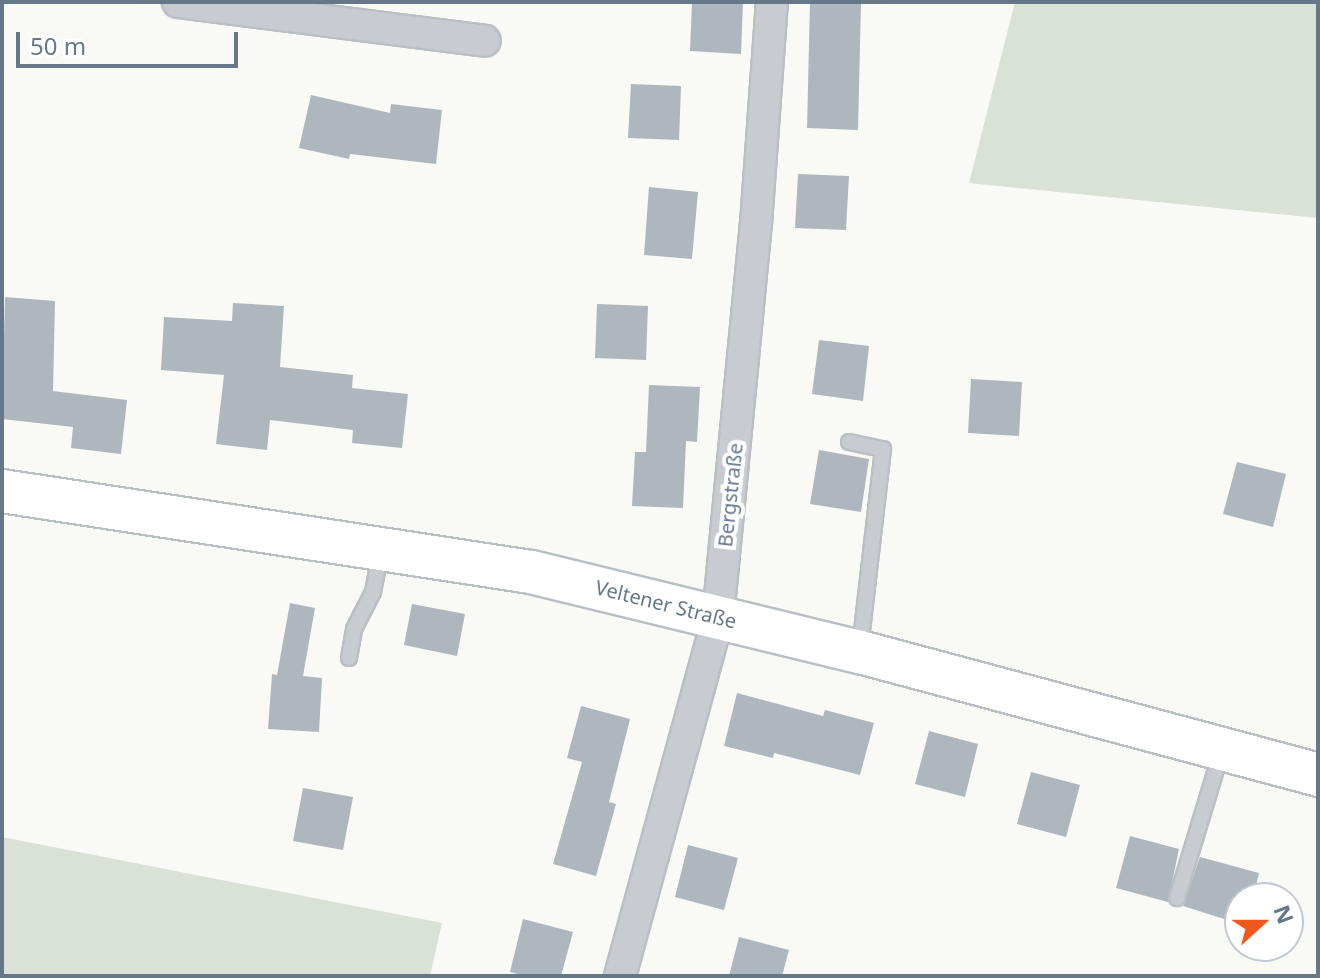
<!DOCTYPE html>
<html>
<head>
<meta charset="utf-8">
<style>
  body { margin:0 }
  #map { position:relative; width:1320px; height:978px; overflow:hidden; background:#f9f9f6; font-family:"Noto Sans",sans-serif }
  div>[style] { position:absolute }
  .green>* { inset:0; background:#dae1d7 }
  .building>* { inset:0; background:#afb7be }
  .roads { filter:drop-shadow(2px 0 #babfc4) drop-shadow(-2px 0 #babfc4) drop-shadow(0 2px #babfc4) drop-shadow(0 -2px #babfc4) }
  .service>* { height:14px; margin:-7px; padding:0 7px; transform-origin:7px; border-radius:7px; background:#c8ccd0 }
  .minor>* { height:30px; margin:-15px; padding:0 15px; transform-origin:15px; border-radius:15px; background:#c8ccd0 }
  .secondary>* { height:42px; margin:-21px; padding:0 21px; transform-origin:21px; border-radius:21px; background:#fff }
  span { translate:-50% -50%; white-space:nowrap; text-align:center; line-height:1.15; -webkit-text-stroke:8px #fff; paint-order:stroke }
  .street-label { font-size:20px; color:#65788a }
  .frame { position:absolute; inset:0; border:4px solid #65788a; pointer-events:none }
  .north { position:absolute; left:1224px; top:882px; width:80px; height:80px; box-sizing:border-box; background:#fff; border:2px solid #c1c9d0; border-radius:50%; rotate:69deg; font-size:22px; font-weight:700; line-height:32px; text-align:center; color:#65788a }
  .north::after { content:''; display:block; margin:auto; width:28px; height:36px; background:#f2581c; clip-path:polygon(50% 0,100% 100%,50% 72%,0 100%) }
  .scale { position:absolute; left:16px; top:32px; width:222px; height:36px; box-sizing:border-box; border:4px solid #65788a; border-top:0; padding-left:10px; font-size:24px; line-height:28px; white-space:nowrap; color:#65788a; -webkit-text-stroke:6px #fff; paint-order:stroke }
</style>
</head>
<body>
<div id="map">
  <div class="green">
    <i style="clip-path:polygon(1015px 2px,1318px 2px,1318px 218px,969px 183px)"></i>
    <i style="clip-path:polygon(2px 837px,442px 923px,430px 976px,2px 976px)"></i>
  </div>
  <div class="building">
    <i style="clip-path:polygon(692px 2px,743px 2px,741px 54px,690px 51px)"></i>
    <i style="clip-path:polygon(810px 2px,861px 2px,858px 130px,807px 128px)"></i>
    <i style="clip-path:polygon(631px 84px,681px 86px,679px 140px,628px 138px)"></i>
    <i style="clip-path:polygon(311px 95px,390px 113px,391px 104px,442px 110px,436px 164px,350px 154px,349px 159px,299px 148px)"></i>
    <i style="clip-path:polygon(798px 174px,849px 176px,846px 230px,795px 228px)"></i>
    <i style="clip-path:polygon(649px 187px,698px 192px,692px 259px,644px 255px)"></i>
    <i style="clip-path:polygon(5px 297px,55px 301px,53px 391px,127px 400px,121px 454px,71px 448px,73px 427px,2px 419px)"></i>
    <i style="clip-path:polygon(233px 303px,284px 306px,280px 367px,353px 375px,352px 388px,408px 394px,402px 448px,352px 443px,353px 430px,270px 420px,267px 450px,216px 444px,224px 375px,161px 370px,164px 317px,232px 321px)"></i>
    <i style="clip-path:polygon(597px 304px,648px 306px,646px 360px,595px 358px)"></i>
    <i style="clip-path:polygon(819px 340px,869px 346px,863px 401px,812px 394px)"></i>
    <i style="clip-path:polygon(971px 379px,1022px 382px,1019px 436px,968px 433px)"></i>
    <i style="clip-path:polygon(649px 385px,700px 387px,697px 442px,686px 441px,683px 508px,632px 506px,635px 452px,646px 452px)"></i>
    <i style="clip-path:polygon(819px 450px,869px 459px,861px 512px,810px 504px)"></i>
    <i style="clip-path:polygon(1237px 462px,1286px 474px,1273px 527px,1223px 514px)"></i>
    <i style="clip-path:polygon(290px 603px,315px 608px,303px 676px,322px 678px,319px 732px,268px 729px,272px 674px,277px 675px)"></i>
    <i style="clip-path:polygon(412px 604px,465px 614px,457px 656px,404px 645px)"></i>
    <i style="clip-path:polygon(737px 693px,823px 716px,825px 710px,874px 723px,860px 775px,774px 753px,773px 758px,724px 746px)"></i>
    <i style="clip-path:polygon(581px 706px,630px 719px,609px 802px,616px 804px,596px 876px,553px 864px,582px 762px,567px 758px)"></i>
    <i style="clip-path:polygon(929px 731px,978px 744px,965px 797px,915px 784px)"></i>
    <i style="clip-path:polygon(1031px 772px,1080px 785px,1066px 837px,1017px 824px)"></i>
    <i style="clip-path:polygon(303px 788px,353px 797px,343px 850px,293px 841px)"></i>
    <i style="clip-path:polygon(1130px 836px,1179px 849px,1168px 902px,1116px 888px)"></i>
    <i style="clip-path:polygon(688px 845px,738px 858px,724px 910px,675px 897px)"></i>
    <i style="clip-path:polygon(1200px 857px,1259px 873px,1253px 898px,1240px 898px,1240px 924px,1183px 906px)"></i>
    <i style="clip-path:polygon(523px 919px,573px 932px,561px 976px,527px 976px,510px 972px)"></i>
    <i style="clip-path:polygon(739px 937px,789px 950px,782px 976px,729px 976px)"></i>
  </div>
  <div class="roads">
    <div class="service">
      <i style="left:849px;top:442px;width:35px;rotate:12deg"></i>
      <i style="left:883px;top:449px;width:199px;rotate:96.6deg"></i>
      <i style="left:349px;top:658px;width:29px;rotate:-80deg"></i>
      <i style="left:354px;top:629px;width:42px;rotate:-62.8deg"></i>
      <i style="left:373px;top:592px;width:42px;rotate:-79deg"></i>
      <i style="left:1177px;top:898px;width:152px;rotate:-73.1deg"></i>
    </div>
    <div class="minor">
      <i style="left:178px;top:2px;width:309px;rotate:7.2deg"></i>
      <i style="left:620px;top:976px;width:372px;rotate:-74.7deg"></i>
      <i style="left:718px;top:617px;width:395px;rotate:-84.5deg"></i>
      <i style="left:756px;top:224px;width:223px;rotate:-85.9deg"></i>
    </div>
    <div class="secondary">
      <i style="left:2px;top:491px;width:535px;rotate:8.71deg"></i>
      <i style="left:531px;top:572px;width:339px;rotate:13.7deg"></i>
      <i style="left:860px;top:652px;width:474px;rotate:15deg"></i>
    </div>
  </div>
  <div class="street-label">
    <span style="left:730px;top:495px;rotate:-84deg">Bergstraße</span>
    <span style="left:666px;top:604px;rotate:14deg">Veltener Straße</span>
  </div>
  <div class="frame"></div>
  <div class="north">N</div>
  <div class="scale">50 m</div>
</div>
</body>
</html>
